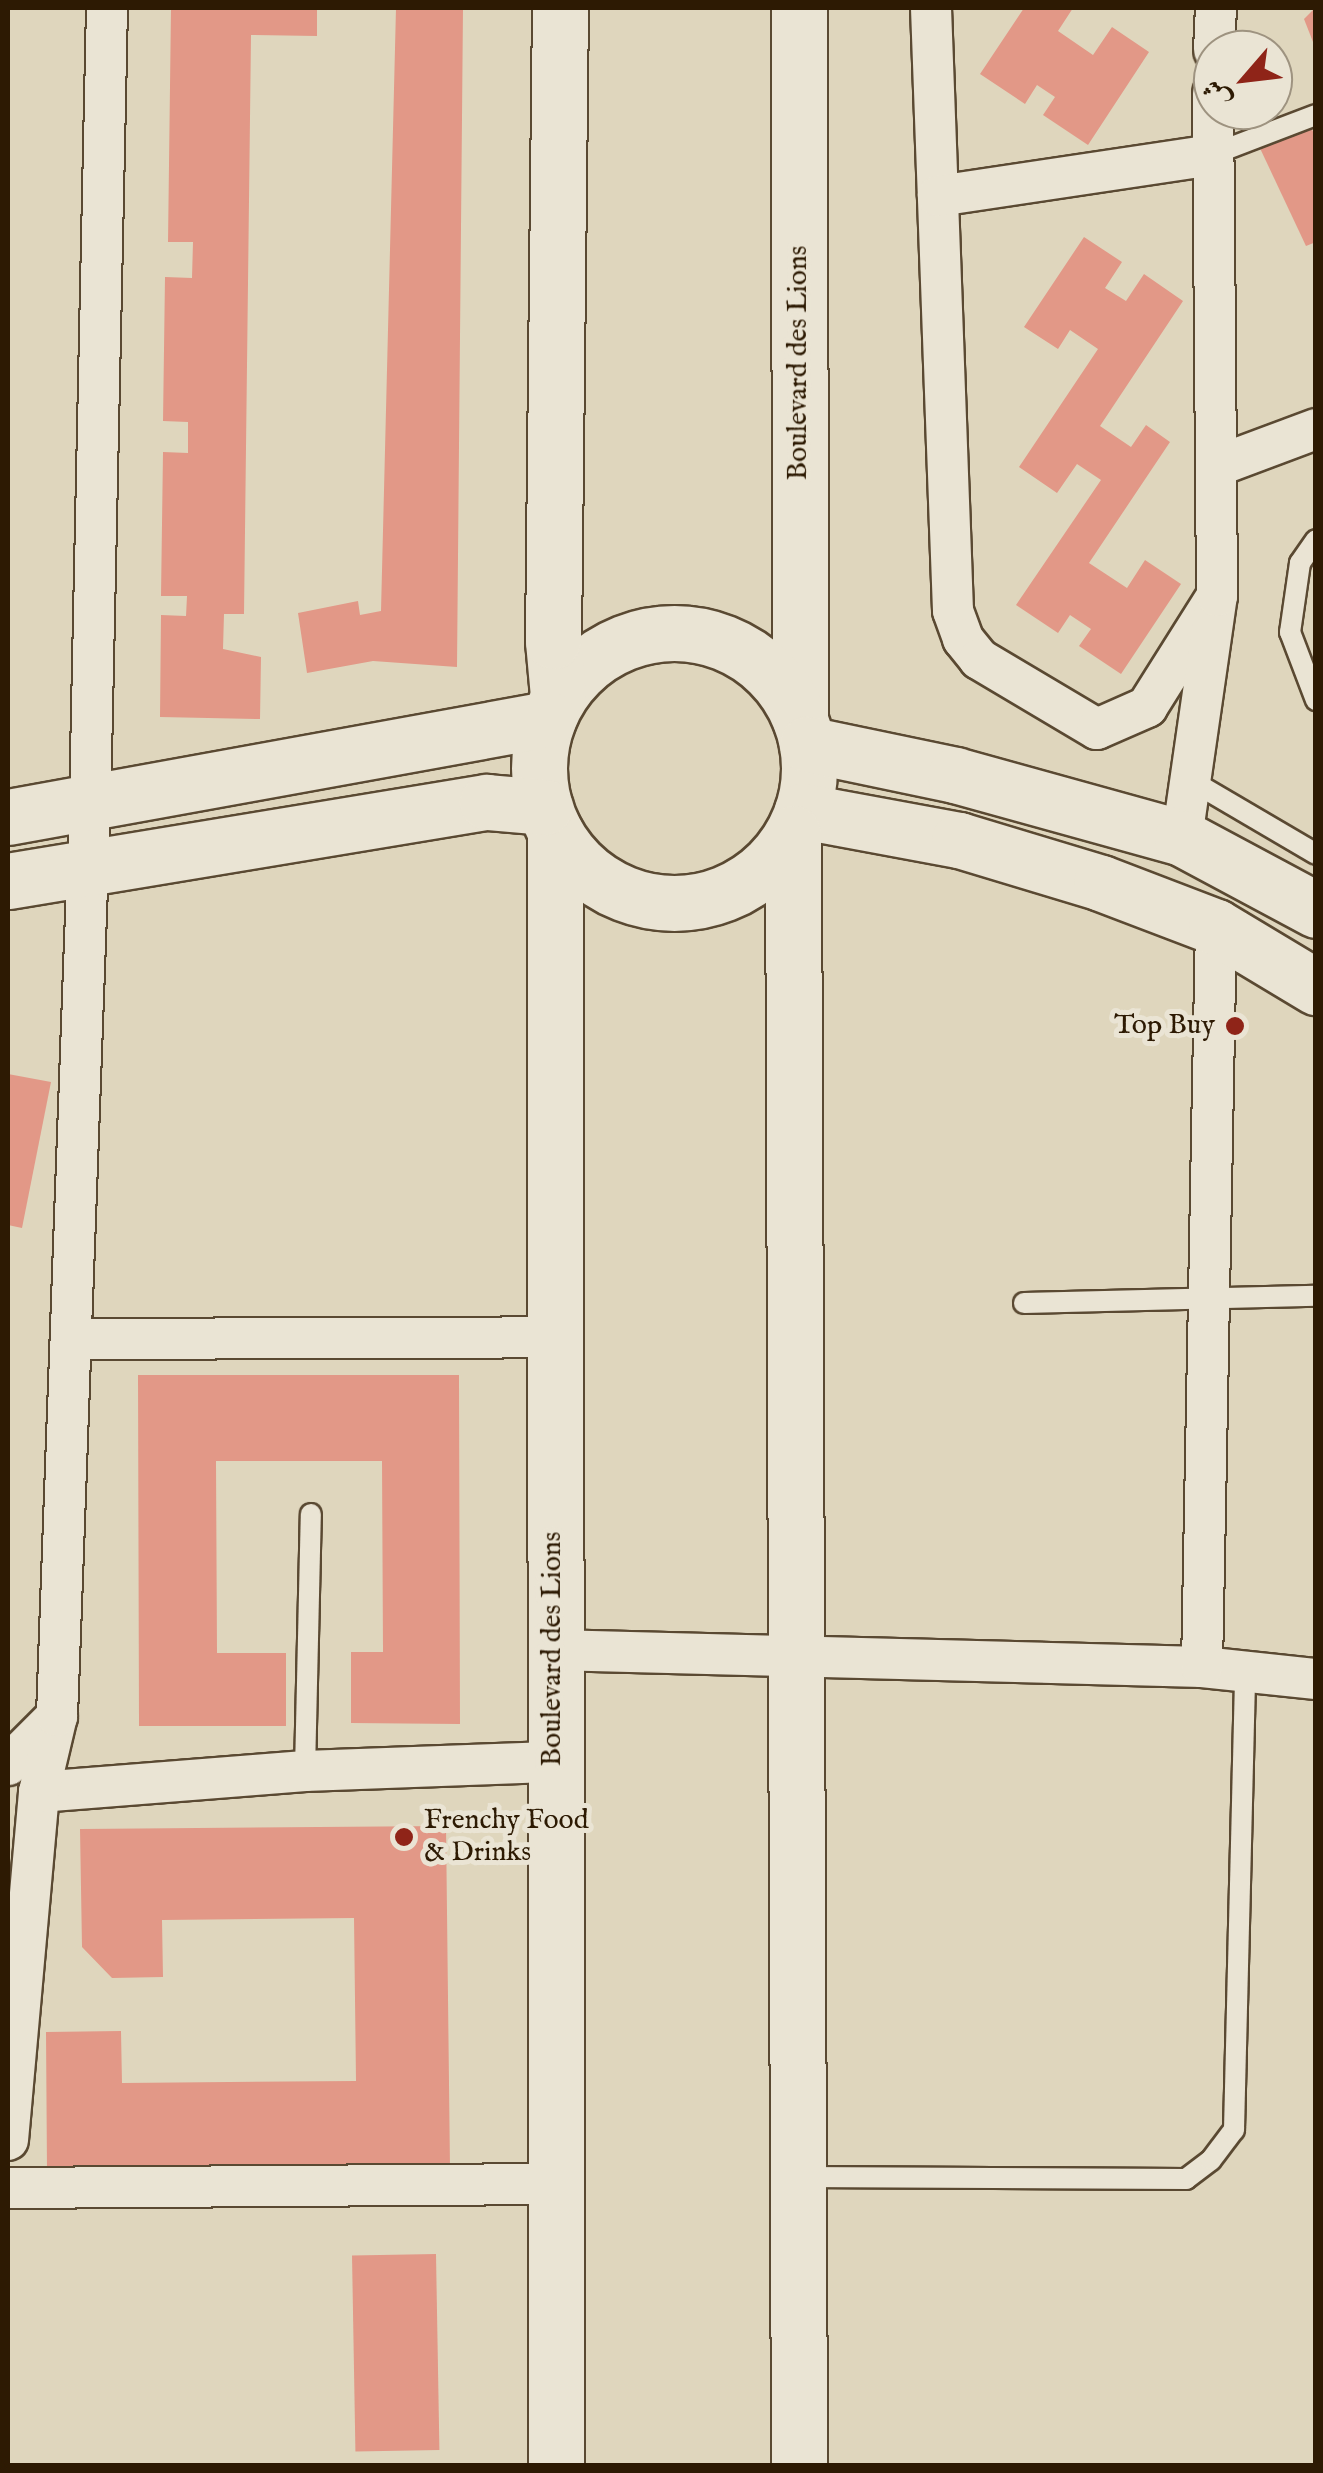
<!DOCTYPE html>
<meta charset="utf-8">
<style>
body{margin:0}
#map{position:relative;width:1323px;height:2473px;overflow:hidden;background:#dfd6bd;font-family:"IM FELL English",Amiri,serif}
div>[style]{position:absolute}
.building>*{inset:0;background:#e29887;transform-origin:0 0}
.roads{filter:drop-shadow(2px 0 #5a4932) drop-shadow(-2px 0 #5a4932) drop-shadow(0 2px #5a4932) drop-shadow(0 -2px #5a4932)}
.service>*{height:20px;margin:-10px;padding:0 10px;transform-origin:10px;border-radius:10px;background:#eae4d4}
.minor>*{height:40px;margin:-20px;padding:0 20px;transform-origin:20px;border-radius:20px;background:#eae4d4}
.secondary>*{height:55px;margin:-27.5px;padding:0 27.5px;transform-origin:27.5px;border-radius:27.5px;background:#eae4d4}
.secondary>.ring{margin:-27.5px;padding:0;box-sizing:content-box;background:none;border:55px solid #eae4d4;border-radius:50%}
.dots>*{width:28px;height:28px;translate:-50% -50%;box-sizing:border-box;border:5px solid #eae4d4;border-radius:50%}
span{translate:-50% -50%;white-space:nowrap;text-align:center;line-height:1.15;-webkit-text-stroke:10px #eae4d4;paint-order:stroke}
.street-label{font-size:28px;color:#2d1a03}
.poi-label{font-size:28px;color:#2d1a03}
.right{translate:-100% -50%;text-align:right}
.left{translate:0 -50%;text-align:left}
.frame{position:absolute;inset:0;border:10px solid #2d1a03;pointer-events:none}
.north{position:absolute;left:1193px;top:30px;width:100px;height:100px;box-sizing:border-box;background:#eae4d4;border:2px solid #9e9380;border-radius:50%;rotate:242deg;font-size:28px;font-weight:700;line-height:40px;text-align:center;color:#2d1a03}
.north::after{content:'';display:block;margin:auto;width:35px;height:45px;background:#8f2418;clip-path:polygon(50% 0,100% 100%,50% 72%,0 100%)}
</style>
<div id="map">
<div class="building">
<div style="clip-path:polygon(171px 8px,317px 8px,317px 36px,251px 35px,244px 614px,224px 614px,223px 649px,261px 657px,260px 719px,160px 717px,161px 615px,186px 616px,187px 596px,161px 596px,163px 452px,188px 453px,188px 422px,163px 421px,165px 277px,192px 278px,193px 242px,168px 242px)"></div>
<div style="clip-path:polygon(396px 8px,463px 8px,457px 667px,373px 661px,307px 673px,298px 613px,358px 601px,360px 615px,381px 611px)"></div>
<div style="clip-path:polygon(1024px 8px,1073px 8px,1058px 31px,1093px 55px,1112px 27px,1149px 52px,1088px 145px,1043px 115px,1055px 97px,1037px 85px,1025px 104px,980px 74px)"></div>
<div style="clip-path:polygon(1315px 8px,1315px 47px,1304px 19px)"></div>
<div style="clip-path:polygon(1308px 121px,1316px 138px,1316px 242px,1306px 246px,1258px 144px)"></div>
<div style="clip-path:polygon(1084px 237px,1122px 262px,1105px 288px,1126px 301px,1144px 274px,1183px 301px,1100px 426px,1131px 447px,1146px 425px,1170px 442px,1089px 563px,1127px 588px,1145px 560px,1181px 584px,1121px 674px,1079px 646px,1091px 629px,1070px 615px,1058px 633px,1016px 605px,1101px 480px,1077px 464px,1057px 493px,1019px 467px,1098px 349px,1070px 330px,1058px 349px,1024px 327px)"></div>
<div style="clip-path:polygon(8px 1074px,51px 1082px,22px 1228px,8px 1225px)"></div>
<div style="clip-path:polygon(138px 1375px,459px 1375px,460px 1724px,351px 1723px,351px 1652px,383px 1652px,382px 1461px,216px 1461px,217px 1653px,286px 1653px,286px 1726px,139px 1726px)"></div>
<div style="clip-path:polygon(446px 1826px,450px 2168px,47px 2171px,46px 2032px,121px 2031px,122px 2083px,356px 2081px,354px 1918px,162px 1920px,163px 1977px,112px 1978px,82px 1947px,80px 1829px)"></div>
<div style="left:436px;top:2254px;width:196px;height:84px;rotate:89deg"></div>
</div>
<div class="roads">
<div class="service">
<div style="left:1211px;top:155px;width:112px;rotate:-20.9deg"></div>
<div style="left:1316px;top:540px;width:28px;rotate:125deg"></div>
<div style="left:1300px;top:563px;width:70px;rotate:98.2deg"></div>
<div style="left:1290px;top:632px;width:73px;rotate:69.1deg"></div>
<div style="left:1190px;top:780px;width:146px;rotate:30.4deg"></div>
<div style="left:1024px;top:1303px;width:292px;rotate:-1.4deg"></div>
<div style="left:305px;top:1771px;width:257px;rotate:-88.7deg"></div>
<div style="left:800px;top:2177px;width:386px;rotate:0.3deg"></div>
<div style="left:1186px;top:2179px;width:31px;rotate:-37deg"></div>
<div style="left:1211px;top:2160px;width:38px;rotate:-53deg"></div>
<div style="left:1234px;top:2130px;width:458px;rotate:-88.6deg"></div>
</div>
<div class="minor">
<div style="left:931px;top:8px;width:603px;rotate:87.91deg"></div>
<div style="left:953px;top:611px;width:30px;rotate:70deg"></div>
<div style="left:963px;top:639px;width:26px;rotate:51deg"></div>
<div style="left:979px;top:659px;width:137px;rotate:30.7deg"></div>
<div style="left:1097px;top:729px;width:55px;rotate:-23.7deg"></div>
<div style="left:1147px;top:707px;width:131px;rotate:-57.8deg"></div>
<div style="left:1214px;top:50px;width:42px;rotate:-87.3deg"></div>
<div style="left:938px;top:196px;width:276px;rotate:-8.5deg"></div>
<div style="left:1217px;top:466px;width:106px;rotate:-20.5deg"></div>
<div style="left:1182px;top:838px;width:245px;rotate:-81.8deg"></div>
<div style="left:1217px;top:596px;width:503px;rotate:-90.46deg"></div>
<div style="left:74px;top:1339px;width:480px;rotate:-0.2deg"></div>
<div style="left:553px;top:1650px;width:649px;rotate:1.5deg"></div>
<div style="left:1202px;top:1667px;width:115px;rotate:6deg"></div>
<div style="left:1202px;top:1667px;width:740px;rotate:-88.92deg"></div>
<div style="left:8px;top:1765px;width:69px;rotate:-45deg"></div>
<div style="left:39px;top:1792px;width:267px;rotate:-4.5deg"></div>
<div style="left:305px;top:1771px;width:247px;rotate:-2.1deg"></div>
<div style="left:8px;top:2140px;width:349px;rotate:-84.9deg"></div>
<div style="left:39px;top:1792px;width:78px;rotate:-76.7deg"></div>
<div style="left:57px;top:1716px;width:913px;rotate:-87.93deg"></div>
<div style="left:90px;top:804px;width:796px;rotate:-88.78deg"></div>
<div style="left:8px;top:2188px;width:550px;rotate:-0.42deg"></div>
</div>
<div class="secondary">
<div style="left:799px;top:8px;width:711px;rotate:89.92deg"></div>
<div class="ring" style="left:539px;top:633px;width:215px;height:215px"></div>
<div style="left:558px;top:696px;width:55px;rotate:-95.2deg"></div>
<div style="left:553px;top:641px;width:633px;rotate:-89.37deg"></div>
<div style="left:807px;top:744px;width:151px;rotate:11.8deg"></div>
<div style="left:955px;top:775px;width:236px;rotate:15.5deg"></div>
<div style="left:1182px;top:838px;width:152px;rotate:28.2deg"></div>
<div style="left:802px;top:811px;width:160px;rotate:10.5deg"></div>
<div style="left:959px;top:840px;width:148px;rotate:16.8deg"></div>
<div style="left:1101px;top:883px;width:123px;rotate:20.9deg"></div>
<div style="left:1216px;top:927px;width:117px;rotate:31deg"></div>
<div style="left:8px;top:817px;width:549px;rotate:-10.29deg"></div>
<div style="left:555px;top:832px;width:1634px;rotate:89.96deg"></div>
<div style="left:793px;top:833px;width:1633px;rotate:89.79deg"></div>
<div style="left:8px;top:881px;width:485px;rotate:-9.4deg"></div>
<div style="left:487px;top:802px;width:58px;rotate:4.9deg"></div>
</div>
</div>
<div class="dots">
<div style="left:1235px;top:1026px;background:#8f2418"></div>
<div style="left:404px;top:1837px;background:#8f2418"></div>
</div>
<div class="street-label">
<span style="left:799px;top:363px;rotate:-90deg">Boulevard des Lions</span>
<span style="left:553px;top:1649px;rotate:-90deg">Boulevard des Lions</span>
</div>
<div class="poi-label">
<span class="right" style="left:1215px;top:1026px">Top Buy</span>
<span class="left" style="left:424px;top:1837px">Frenchy Food<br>&amp; Drinks</span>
</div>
<div class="frame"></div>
<div class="north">ش</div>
</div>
